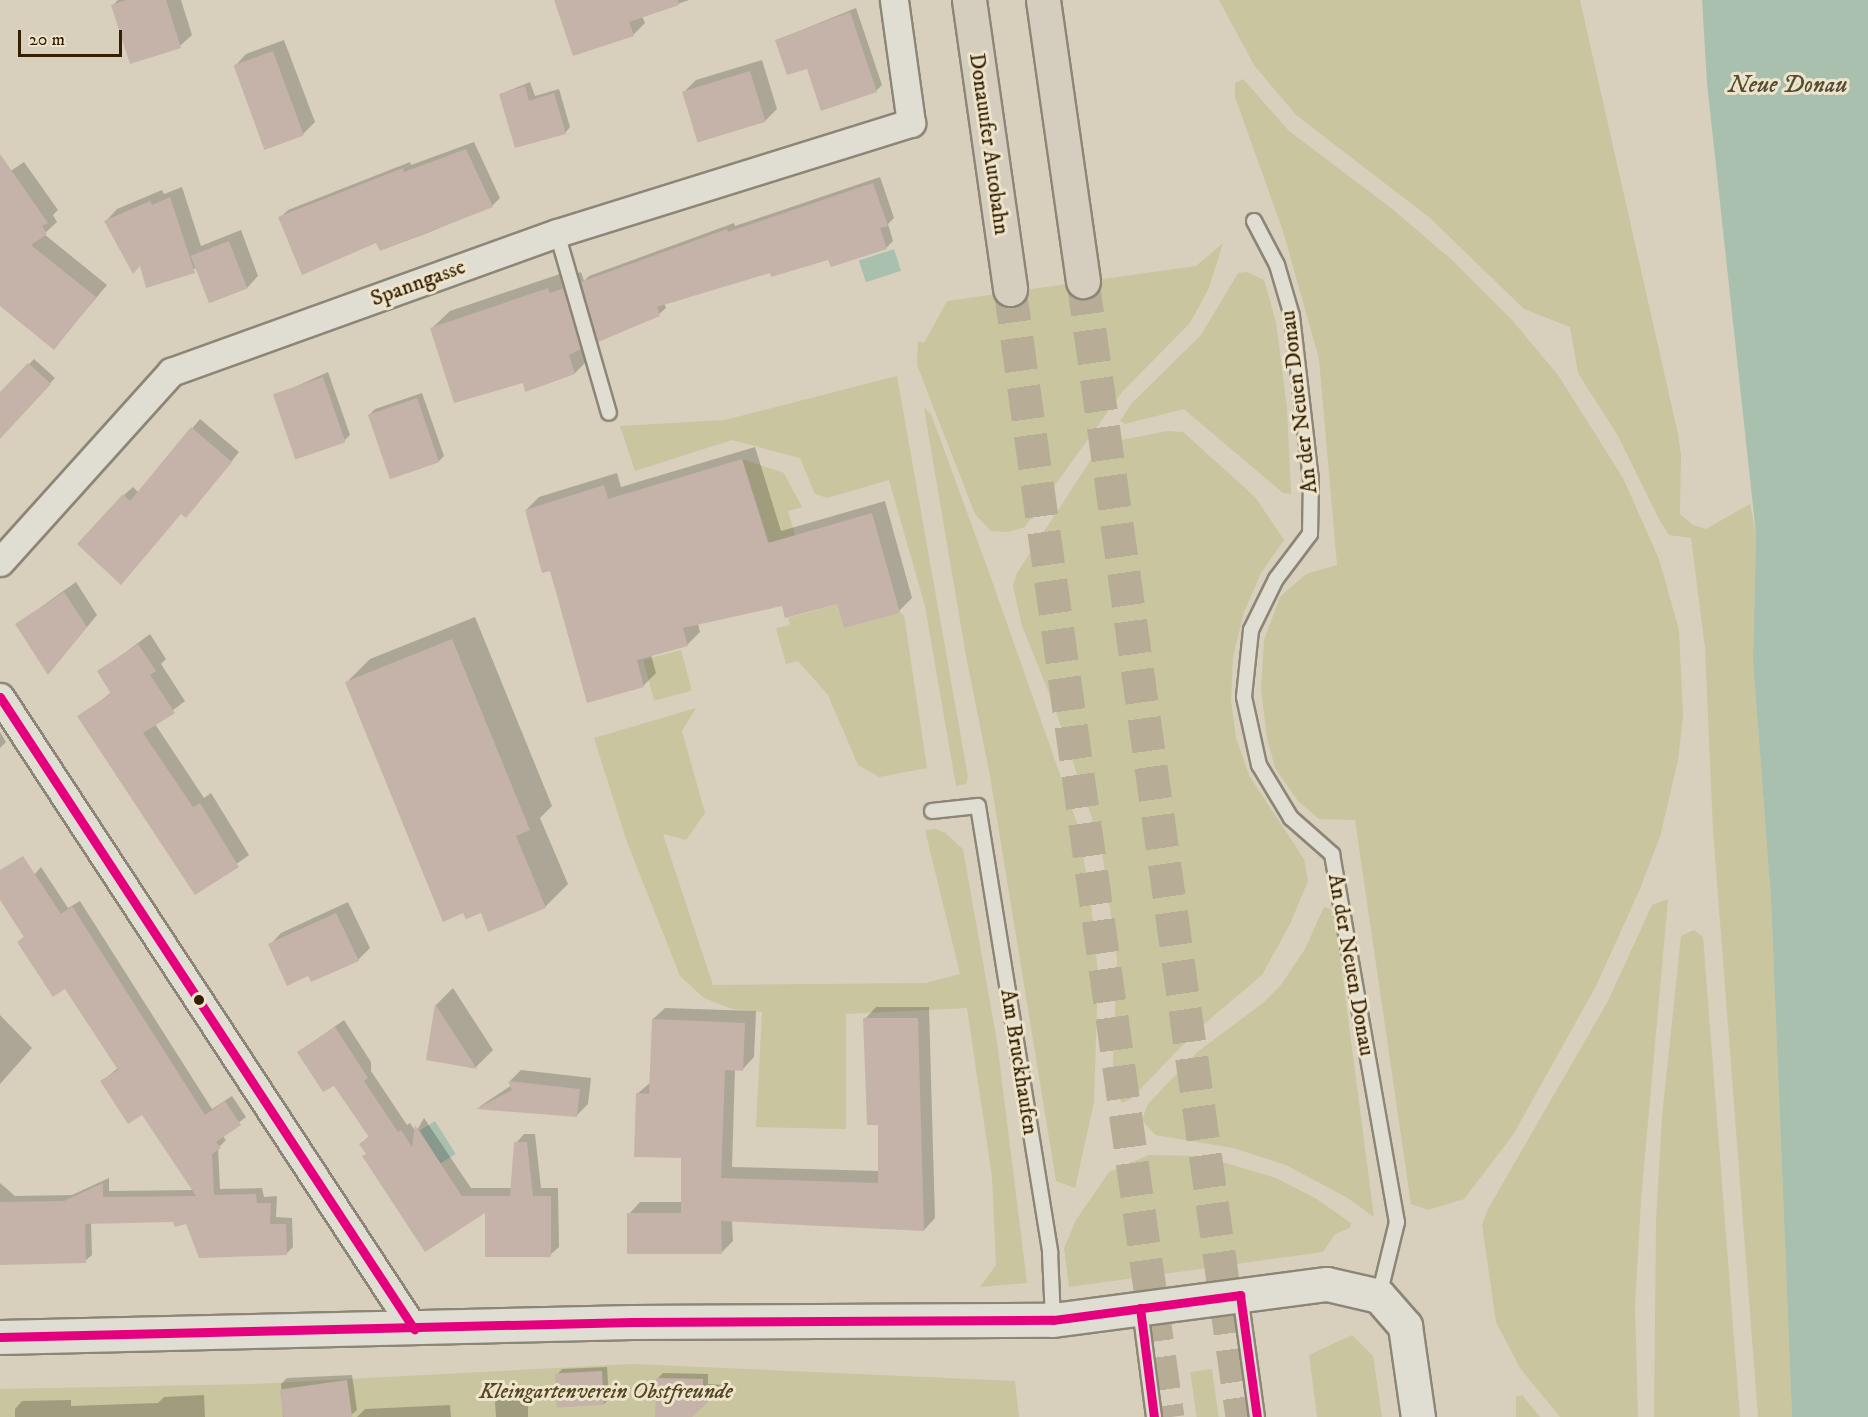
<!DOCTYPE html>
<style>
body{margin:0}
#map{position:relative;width:1868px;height:1417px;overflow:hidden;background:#d8d0bc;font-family:"IM FELL DW Pica",serif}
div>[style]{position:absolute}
.green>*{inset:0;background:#c8c59f;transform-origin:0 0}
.water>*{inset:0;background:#a9c0af;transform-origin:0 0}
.shadow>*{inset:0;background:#0003}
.building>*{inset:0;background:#c5b3a9;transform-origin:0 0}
.motorway-tunnel>*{height:33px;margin-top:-16.5px;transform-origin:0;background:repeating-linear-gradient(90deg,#b7ad97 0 33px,transparent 0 49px)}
.roads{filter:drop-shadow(2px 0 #8d8677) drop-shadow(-2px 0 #8d8677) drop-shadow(0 2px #8d8677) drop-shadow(0 -2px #8d8677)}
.service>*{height:14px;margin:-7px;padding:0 7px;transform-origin:7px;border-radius:7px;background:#e0ddd3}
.minor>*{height:27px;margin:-13.5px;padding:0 13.5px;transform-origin:13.5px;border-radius:13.5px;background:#e0ddd3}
.tertiary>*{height:33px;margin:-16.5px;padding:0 16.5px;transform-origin:16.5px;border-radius:16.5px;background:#e0ddd3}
.motorway>*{height:33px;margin:-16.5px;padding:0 16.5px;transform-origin:16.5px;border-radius:16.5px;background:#d5cdbe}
.bus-1>*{height:9px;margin:-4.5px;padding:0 4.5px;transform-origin:4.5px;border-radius:4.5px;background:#e5007d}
.dots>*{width:16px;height:16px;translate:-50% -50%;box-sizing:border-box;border:3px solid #ede4cc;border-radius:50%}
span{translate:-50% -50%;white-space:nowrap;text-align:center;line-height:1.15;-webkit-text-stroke:6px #ede4cc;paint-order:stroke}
.street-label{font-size:22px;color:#351f01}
.park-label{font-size:22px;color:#564622;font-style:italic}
.water-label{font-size:24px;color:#524d33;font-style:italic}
.scale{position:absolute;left:18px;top:30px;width:104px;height:27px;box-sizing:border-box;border:3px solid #351f01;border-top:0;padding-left:8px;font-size:18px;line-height:21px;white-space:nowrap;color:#351f01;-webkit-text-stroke:4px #ede4cc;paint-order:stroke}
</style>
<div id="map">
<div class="green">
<div style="clip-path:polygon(1219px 0,1580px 0,1678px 434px,1681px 456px,1680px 514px,1693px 525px,1706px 529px,1750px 504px,1756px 534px,1753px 661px,1771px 900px,1792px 1417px,1758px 1417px,1713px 830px,1705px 648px,1691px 538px,1669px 535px,1660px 521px,1618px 436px,1578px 373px,1570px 327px,1524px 309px,1430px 218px,1296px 115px,1254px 65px)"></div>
<div style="clip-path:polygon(1243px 79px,1289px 131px,1391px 208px,1452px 260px,1511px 319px,1558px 375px,1623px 478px,1659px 559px,1679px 630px,1683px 716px,1678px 760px,1660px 837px,1639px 891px,1596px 986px,1513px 1135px,1464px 1199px,1428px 1210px,1411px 1204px,1355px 820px,1319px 819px,1298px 801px,1275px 768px,1267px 738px,1261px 690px,1264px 640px,1280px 597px,1306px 574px,1337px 565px,1319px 359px,1283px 231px,1235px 97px,1235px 83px)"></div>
<div style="clip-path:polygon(1223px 243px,1209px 288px,1190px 323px,1122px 392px,1025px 527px,1008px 532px,991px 531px,975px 514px,917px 365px,918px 341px,924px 343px,947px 301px,1196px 266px)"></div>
<div style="clip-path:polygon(1247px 272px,1264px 280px,1276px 322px,1287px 408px,1291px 494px,1283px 493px,1184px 409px,1125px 424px,1120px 421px,1132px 403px,1201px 335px,1238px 273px)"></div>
<div style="clip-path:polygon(897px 376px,968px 777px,966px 784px,956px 786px,925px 606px,889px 480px,827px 498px,815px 494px,800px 458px,732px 440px,635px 471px,620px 426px,725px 420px)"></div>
<div style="clip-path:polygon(924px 408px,931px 414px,990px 575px,1077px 823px,1090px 893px,1098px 974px,1094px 1102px,1075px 1188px,1056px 1181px,990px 776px,966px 656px)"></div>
<div style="clip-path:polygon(1168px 431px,1183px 432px,1255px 497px,1284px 540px,1261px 573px,1244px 612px,1233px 657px,1231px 700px,1236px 738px,1250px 777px,1304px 859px,1308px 881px,1290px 924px,1262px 975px,1198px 1029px,1131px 1099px,1122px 1103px,1112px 1088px,1117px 960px,1101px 845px,1053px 703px,1022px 626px,1013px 586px,1017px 573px,1094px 455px,1111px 442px)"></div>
<div style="clip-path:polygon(742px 459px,784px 473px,802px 507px,788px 511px,801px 555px,771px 548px)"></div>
<div style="clip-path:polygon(837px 604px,844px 628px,900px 613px,904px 615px,927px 768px,879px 777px,858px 765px,828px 695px,798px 661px,786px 664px,776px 628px,790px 625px,788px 618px)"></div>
<div style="left:681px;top:650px;width:42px;height:39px;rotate:75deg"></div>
<div style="clip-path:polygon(696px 708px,682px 731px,705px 813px,686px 840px,663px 834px,713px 985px,926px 983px,960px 974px,925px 830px,936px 829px,945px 833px,963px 849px,997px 1042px,1027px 1283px,980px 1287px,996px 1265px,992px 1177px,967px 1008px,846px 1014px,846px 1129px,756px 1127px,762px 1012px,732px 1009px,704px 998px,680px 976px,627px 842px,594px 738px)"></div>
<div style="clip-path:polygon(1668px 899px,1641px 1200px,1635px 1306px,1638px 1417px,1560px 1417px,1520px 1368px,1496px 1322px,1482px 1225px,1488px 1209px,1608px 1001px,1652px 905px)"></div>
<div style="clip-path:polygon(1324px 907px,1334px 910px,1374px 1217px,1346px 1197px,1286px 1165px,1233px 1148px,1155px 1135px,1142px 1120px,1148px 1104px,1196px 1053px,1263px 1003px,1281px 985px,1305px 949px)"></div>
<div style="clip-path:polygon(1694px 930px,1703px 937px,1740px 1417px,1654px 1417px,1656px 1220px,1662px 1117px,1681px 936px)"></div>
<div style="clip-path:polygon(1149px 1155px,1202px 1156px,1276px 1178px,1315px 1198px,1351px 1223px,1350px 1228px,1335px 1234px,1323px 1252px,1069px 1287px,1064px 1248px,1076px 1220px,1109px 1172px)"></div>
<div style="clip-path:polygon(1352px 1335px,1373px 1356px,1382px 1417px,1317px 1417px,1309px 1355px)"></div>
<div style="clip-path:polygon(633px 1364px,1015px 1381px,1019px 1417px,0 1417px,0 1389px,254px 1384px)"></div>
<div style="left:1212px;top:1369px;width:49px;height:22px;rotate:82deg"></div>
<div style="clip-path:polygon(1523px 1395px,1523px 1396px,1540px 1417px,1516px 1417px,1516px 1397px)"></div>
</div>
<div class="water">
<div style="clip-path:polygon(1702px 0,1868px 0,1868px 1417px,1792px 1417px,1771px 900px,1753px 661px,1756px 534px,1707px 83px)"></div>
<div style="left:894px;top:249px;width:23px;height:37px;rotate:72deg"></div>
<div style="left:435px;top:1121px;width:39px;height:18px;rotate:58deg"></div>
</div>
<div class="shadow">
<div style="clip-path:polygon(118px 0,181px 0,192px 35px,180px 46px,113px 5px)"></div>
<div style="clip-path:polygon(555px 0,689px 0,642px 16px,645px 23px,634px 34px,574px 54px)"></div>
<div style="clip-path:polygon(856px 8px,882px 85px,876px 91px,808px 67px,777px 40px)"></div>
<div style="clip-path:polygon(284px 40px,315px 122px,303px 134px,235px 66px,246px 54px)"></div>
<div style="clip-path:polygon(762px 60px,777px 109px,765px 121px,684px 92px,696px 80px)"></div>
<div style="clip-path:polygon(530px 82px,535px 96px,559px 89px,570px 127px,565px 133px,501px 94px)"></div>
<div style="clip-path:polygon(474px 142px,500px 198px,492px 206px,425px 234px,381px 250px,377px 241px,280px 218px,288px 210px,410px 162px,411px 165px)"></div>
<div style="clip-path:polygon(24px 162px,58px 210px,53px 215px,57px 222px,44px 234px,107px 285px,54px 348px,0 304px,0 178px)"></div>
<div style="clip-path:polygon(880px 177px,894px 218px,888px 224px,893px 241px,886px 248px,771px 271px,664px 303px,666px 308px,659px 314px,597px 332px,588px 341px,592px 356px,575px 373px,524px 381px,432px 328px,450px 311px,566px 272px,567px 277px,581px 272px,584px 281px,589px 276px,734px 223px,735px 226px)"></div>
<div style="clip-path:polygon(182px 187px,201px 246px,241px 230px,258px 276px,247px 288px,209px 301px,197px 269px,141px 264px,106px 221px,117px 209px,162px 190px,164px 194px)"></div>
<div style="clip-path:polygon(34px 359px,55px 378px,3px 433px,0 395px)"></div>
<div style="clip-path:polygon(328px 372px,350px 435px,345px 440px,275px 396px)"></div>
<div style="clip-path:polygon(422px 393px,444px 456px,439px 461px,369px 415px,375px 409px)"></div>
<div style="clip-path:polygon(200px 419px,239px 452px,194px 508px,186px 516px,181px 512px,121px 583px,124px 495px,133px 487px,139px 493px)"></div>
<div style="clip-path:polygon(755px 447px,781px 531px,885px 501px,912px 598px,899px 611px,838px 602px,783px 604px,698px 624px,700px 632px,687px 645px,651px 655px,656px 673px,643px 686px,551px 569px,526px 510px,539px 497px,617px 473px,621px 487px)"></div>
<div style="clip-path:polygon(76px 582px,97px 615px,59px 661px,17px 624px)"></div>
<div style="clip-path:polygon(475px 617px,552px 806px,540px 818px,568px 884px,545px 907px,482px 911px,347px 682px,370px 659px)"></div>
<div style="clip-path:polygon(150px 634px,166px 659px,161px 664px,185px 701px,155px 724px,204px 798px,211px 793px,249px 855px,196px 893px,79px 717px,112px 692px,103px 669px)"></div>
<div style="clip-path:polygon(0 732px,6px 742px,0 748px)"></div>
<div style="clip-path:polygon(41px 867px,68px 908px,80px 901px,212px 1109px,232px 1096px,246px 1117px,222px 1135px,226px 1140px,218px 1148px,220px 1189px,262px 1188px,264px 1197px,277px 1196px,276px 1217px,292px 1218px,293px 1247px,286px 1254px,186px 1222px,91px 1222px,92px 1255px,85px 1261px,0 1260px,0 1183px,15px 1196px,72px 1195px,109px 1178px,109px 1191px,194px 1190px,143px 1113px,102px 1081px,118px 1068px,66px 987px,18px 942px,25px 936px,6px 907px)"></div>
<div style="clip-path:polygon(348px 902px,370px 948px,358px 960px,309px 974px,270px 945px,281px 933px)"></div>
<div style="clip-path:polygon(453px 988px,493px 1050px,476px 1067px,428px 1059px,436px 1005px)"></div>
<div style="clip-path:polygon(876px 1007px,929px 1007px,935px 1218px,924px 1230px,732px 1220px,733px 1241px,721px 1253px,629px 1214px,640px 1202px,683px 1202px,683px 1157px,637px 1094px,651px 1082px,653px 1019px,665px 1008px,756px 1011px,754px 1057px,743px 1069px,735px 1069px,732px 1167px,879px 1171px,879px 1123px,865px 1019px)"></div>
<div style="clip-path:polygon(0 1015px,32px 1048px,0 1084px)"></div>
<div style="clip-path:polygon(344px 1020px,371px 1062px,371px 1071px,407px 1125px,410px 1123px,416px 1132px,424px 1118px,471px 1188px,512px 1188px,516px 1143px,524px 1134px,535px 1134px,541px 1188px,558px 1188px,559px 1247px,550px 1255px,486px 1210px,367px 1154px,361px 1144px,370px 1135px,334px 1084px,299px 1052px)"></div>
<div style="clip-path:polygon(521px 1070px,591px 1078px,588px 1104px,576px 1116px,479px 1107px,512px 1085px,510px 1081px)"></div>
<div style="clip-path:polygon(607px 1367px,609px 1399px,604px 1404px,557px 1375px,562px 1369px)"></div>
<div style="clip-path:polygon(663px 1373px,708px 1374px,708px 1384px,724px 1385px,690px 1417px,657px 1417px,658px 1378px)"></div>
<div style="clip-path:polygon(352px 1375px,357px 1410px,351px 1415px,283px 1417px,281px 1384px,287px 1378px)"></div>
<div style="clip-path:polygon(204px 1395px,205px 1417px,15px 1417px,15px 1409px,22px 1401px,71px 1400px,71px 1406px,158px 1403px,164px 1397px)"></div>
<div style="clip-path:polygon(501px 1396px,528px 1396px,528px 1417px,496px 1417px,495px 1402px)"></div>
<div style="clip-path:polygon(450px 1405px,451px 1417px,357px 1417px,365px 1409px)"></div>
</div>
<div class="building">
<div style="clip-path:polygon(126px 0,166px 0,181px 48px,130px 64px,111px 5px)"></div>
<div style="clip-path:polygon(554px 0,678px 0,679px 5px,629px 22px,634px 36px,573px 56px)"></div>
<div style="clip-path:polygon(850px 12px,877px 92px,821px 111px,807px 69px,787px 75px,775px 40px)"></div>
<div style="left:273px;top:51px;width:90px;height:42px;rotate:70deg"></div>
<div style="left:750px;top:71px;width:53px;height:71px;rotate:73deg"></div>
<div style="clip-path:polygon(525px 86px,529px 101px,554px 93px,566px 134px,515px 148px,499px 94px)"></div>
<div style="clip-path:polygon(466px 149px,493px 207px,380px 251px,376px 243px,302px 275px,278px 217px,403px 168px,404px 172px)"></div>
<div style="clip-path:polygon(0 154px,48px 223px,42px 226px,47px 234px,31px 245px,96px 297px,54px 350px,0 306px)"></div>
<div style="clip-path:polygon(873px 183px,888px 226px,880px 228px,887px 249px,831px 267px,828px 260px,771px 277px,770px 273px,657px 307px,660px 316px,598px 342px,581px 282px,727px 229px,728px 232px)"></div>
<div style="clip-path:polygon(170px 197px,195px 273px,146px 288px,140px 266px,133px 274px,104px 221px,150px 201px,152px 205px)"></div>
<div style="left:229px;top:241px;width:51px;height:41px;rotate:69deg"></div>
<div style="clip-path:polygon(548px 288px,550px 293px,564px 288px,581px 349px,569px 355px,575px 374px,525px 392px,523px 383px,454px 403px,430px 328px)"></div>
<div style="clip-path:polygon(28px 363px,51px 384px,0 439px,0 392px)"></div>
<div style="left:323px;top:377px;width:69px;height:53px;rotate:71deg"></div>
<div style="left:417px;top:398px;width:68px;height:52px;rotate:71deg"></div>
<div style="clip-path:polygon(191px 427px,232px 462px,186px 518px,181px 514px,121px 585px,77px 544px,123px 494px,130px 501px)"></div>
<div style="clip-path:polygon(742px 459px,768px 543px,872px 513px,900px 613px,844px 628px,837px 604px,785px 618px,782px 606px,683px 628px,688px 646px,637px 660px,644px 687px,587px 703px,550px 571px,542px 573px,525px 510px,604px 485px,608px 499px)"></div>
<div style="clip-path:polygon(64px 592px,87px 627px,48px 675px,15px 624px)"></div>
<div style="clip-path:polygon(452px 639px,530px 830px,516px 836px,546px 908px,488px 932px,481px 913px,466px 919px,463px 913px,443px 922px,345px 682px)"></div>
<div style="clip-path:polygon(138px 644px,156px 671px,150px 675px,175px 713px,143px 733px,193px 807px,200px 803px,239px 867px,195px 895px,77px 716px,111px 694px,97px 671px)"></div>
<div style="clip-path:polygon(23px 856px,61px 914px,72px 906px,205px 1115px,225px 1101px,241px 1125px,216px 1142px,221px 1148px,212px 1154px,214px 1195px,256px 1194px,257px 1203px,271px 1203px,270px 1224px,286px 1224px,287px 1255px,199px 1258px,186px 1224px,175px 1227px,173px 1222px,85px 1224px,86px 1263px,0 1265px,0 1202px,64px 1201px,103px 1183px,103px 1197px,196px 1196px,142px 1115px,128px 1124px,100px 1081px,118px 1070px,65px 989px,53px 997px,17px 942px,24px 937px,0 900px,0 870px)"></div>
<div style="clip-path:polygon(336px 913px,359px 961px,311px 982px,308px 976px,287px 986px,268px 944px)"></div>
<div style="clip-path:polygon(435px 1004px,477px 1069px,426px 1060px)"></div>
<div style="clip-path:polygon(863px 1018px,918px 1018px,924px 1231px,721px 1221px,722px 1254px,627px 1254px,627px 1213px,681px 1213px,681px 1158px,634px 1157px,636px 1093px,649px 1094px,652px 1019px,745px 1023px,743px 1071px,725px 1070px,721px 1178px,878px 1183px,878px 1125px,867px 1125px)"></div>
<div style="clip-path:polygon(335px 1027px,368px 1078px,364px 1081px,398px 1132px,401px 1130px,412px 1147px,415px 1125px,462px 1196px,510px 1196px,514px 1142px,527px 1142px,533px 1196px,551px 1196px,551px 1257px,485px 1257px,485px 1213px,425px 1252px,362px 1156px,366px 1154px,359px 1144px,369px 1137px,334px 1086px,323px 1092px,297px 1052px)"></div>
<div style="clip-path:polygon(508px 1081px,580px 1089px,577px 1117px,476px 1109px,512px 1090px)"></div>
<div style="left:602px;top:1371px;width:34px;height:47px;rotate:87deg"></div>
<div style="clip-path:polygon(656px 1378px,703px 1379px,703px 1389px,721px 1390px,692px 1417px,655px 1417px)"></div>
<div style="left:347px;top:1380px;width:37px;height:68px;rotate:82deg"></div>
</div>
<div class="motorway-tunnel">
<div style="left:1083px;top:281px;width:1147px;rotate:82.03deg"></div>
<div style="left:1010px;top:289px;width:1139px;rotate:82.03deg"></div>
</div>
<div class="roads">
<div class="service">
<div style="left:1254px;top:221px;width:50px;rotate:62.4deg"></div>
<div style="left:1277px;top:265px;width:53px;rotate:73.6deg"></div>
<div style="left:1292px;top:316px;width:164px;rotate:83.4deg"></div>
<div style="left:1311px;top:479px;width:55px;rotate:91deg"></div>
<div style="left:1310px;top:534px;width:56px;rotate:127.1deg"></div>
<div style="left:1276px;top:579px;width:57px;rotate:116.1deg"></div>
<div style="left:1251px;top:630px;width:67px;rotate:96deg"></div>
<div style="left:1244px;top:697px;width:70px;rotate:77.6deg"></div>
<div style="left:1259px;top:765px;width:62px;rotate:58.9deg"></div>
<div style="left:1291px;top:818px;width:55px;rotate:41.3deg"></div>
<div style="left:1332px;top:854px;width:374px;rotate:80deg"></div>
<div style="left:1397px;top:1222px;width:76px;rotate:103.7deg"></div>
<div style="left:557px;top:233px;width:187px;rotate:73.9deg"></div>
<div style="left:932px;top:811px;width:46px;rotate:-6.2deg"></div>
<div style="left:978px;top:806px;width:453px;rotate:80.8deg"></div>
<div style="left:1050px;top:1253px;width:67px;rotate:87.4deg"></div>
<div style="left:1240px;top:1295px;width:123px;rotate:82.1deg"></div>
<div style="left:1140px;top:1309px;width:109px;rotate:82.6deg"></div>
</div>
<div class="minor">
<div style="left:0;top:562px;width:256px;rotate:-48deg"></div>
<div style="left:171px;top:372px;width:410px;rotate:-19.8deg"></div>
<div style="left:557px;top:233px;width:371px;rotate:-17.3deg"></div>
<div style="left:911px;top:123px;width:124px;rotate:-97.9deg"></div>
<div style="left:0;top:697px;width:756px;rotate:56.77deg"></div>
</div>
<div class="tertiary">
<div style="left:0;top:1337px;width:632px;rotate:-1.36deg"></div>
<div style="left:632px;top:1322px;width:421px;rotate:-0.3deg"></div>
<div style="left:1053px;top:1320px;width:276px;rotate:-7.5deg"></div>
<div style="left:1327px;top:1284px;width:53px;rotate:13deg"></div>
<div style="left:1379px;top:1296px;width:40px;rotate:49deg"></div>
<div style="left:1405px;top:1326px;width:92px;rotate:81.9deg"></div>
</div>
<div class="motorway">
<div style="left:969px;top:0;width:292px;rotate:81.9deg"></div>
<div style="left:1043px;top:0;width:284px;rotate:81.9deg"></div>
</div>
</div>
<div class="bus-1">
<div style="left:0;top:697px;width:756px;rotate:56.77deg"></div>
<div style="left:1240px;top:1295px;width:123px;rotate:82.1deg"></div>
<div style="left:1140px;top:1308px;width:110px;rotate:82.7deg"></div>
<div style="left:0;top:1337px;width:632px;rotate:-1.36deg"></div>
<div style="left:632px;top:1322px;width:421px;rotate:-0.3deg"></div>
<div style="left:1053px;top:1320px;width:189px;rotate:-7.6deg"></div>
</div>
<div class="dots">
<div style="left:199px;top:1000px;background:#351f01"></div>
</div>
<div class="street-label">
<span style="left:989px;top:144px;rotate:82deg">Donauufer Autobahn</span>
<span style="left:418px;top:283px;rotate:-20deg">Spanngasse</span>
<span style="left:1299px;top:402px;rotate:-97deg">An der Neuen Donau</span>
<span style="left:1351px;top:965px;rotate:80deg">An der Neuen Donau</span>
<span style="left:1019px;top:1062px;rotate:81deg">Am Bruckhaufen</span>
</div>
<div class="park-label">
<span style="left:606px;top:1392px">Kleingartenverein Obstfreunde</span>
</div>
<div class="water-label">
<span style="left:1788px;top:86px">Neue Donau</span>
</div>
<div class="scale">20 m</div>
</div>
